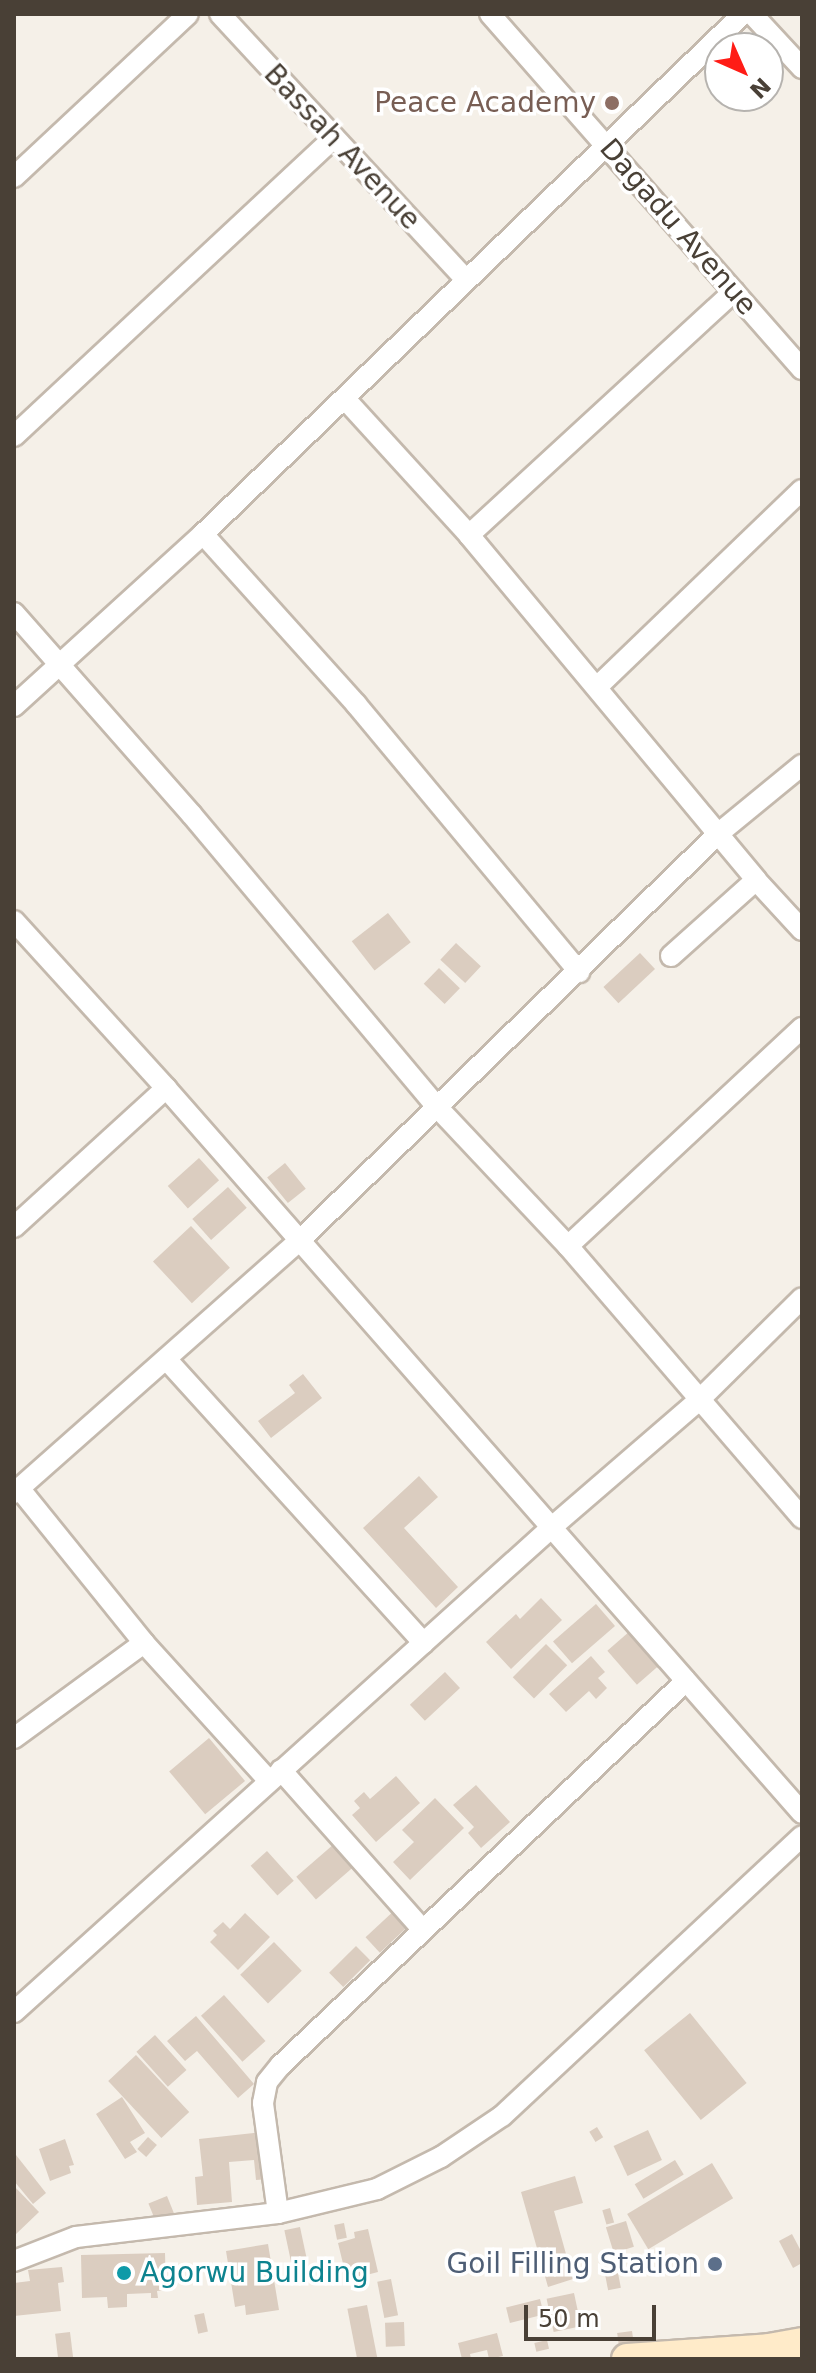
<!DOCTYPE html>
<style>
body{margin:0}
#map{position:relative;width:816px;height:2373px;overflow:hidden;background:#f5f0e8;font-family:"DejaVu Sans",sans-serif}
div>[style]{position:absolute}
.building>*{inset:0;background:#dbcdc0;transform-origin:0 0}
.roads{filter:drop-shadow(2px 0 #c4b9ad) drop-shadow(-2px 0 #c4b9ad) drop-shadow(0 2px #c4b9ad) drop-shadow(0 -2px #c4b9ad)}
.street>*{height:20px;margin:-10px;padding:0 10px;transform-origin:10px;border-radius:10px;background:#fff}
.secondary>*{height:30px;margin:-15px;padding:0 15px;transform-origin:15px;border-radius:15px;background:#ffebc9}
.dots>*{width:22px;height:22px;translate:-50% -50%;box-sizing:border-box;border:4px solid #fff;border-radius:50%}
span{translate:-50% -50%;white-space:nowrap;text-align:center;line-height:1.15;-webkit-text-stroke:7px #fff;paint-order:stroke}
.education-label{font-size:28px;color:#785e54}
.right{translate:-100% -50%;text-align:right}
.street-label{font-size:28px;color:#494036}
.service-label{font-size:28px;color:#4e5e75}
.culture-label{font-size:28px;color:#0d838f}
.left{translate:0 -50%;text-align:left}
.frame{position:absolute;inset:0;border:16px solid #494036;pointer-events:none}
.north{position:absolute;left:704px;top:32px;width:80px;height:80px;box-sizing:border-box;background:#fff;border:2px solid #b6b3af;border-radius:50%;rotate:135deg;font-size:22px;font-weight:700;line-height:32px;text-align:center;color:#494036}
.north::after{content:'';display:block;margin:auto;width:28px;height:36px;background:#ff1c16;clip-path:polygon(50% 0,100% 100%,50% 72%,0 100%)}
.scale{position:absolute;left:524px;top:2305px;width:132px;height:36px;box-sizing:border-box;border:4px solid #494036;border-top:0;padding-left:10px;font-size:24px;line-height:28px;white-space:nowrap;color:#494036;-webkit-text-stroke:6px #fff;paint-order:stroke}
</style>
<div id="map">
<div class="building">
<div style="left:388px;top:913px;width:37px;height:46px;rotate:52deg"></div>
<div style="left:456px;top:943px;width:34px;height:23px;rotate:43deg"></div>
<div style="left:640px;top:953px;width:22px;height:50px;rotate:47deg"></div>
<div style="left:439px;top:968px;width:29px;height:22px;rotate:44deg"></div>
<div style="left:199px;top:1158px;width:30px;height:42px;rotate:48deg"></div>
<div style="left:285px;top:1163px;width:33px;height:23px;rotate:51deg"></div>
<div style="left:228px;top:1187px;width:28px;height:48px;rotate:48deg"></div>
<div style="left:191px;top:1226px;width:57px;height:52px;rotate:47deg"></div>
<div style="clip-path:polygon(303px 1374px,322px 1398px,271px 1438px,258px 1421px,295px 1393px,289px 1385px)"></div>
<div style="clip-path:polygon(419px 1476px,438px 1497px,404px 1528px,458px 1587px,436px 1608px,363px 1528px)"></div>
<div style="clip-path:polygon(541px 1598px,562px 1620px,511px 1669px,486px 1642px,516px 1614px,520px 1619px)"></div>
<div style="left:596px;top:1604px;width:29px;height:57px;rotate:49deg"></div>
<div style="left:630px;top:1631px;width:45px;height:30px;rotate:49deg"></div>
<div style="left:546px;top:1644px;width:30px;height:47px;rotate:45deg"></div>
<div style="clip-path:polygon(591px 1656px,605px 1672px,598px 1678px,607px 1688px,596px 1699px,589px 1691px,566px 1712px,549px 1694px)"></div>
<div style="left:445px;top:1672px;width:22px;height:48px;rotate:47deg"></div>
<div style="left:209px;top:1738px;width:56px;height:52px;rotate:50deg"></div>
<div style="clip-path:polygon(396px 1776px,420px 1803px,376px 1842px,352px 1815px,360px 1808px,354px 1801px,364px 1792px,370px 1799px)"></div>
<div style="clip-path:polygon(476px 1785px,510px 1822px,481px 1848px,468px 1833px,474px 1827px,453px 1805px)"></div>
<div style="clip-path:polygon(435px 1798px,464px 1828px,410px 1880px,393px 1862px,414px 1842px,402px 1830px)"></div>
<div style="left:334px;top:1844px;width:30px;height:50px;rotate:49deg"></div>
<div style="left:267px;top:1851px;width:40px;height:22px;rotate:48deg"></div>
<div style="left:397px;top:1908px;width:21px;height:43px;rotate:47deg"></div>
<div style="clip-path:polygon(245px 1913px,270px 1937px,238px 1970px,210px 1942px,217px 1935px,213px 1931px,223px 1922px,230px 1929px)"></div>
<div style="left:274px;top:1942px;width:40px;height:47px;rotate:46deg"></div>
<div style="left:356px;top:1946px;width:20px;height:38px;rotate:45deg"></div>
<div style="left:224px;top:1995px;width:62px;height:31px;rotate:48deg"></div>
<div style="left:690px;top:2013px;width:90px;height:59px;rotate:51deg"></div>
<div style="clip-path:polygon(196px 2016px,254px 2084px,238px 2098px,197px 2051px,185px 2061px,167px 2041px)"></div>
<div style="left:155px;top:2035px;width:47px;height:25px;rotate:48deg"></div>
<div style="left:136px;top:2055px;width:78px;height:38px;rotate:47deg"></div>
<div style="clip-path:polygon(122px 2097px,145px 2133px,130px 2142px,137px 2152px,125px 2159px,96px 2114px)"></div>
<div style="left:597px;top:2127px;width:12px;height:9px;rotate:59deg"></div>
<div style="left:648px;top:2130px;width:33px;height:38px;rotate:65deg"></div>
<div style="clip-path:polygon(264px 2132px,269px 2179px,256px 2180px,254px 2160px,229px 2162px,232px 2202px,197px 2205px,195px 2177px,203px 2176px,199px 2139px)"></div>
<div style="left:148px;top:2137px;width:12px;height:16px;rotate:42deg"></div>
<div style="clip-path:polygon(65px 2139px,74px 2165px,69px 2166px,71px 2173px,50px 2181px,39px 2149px)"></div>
<div style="clip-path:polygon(16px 2155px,46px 2193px,33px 2204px,14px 2181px)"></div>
<div style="left:675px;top:2160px;width:17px;height:47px;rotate:59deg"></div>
<div style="left:712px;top:2163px;width:41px;height:99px;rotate:59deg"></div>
<div style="clip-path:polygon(575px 2176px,583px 2203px,554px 2211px,573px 2279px,548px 2287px,521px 2192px)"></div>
<div style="clip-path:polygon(14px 2186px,39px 2212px,14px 2236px)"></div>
<div style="left:167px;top:2196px;width:24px;height:20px;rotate:68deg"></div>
<div style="left:610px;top:2208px;width:15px;height:8px;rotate:74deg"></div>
<div style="left:626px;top:2221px;width:27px;height:21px;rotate:73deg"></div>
<div style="left:344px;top:2223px;width:15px;height:10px;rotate:79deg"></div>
<div style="left:300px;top:2227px;width:44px;height:16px;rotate:78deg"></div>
<div style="clip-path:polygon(368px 2229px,378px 2272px,347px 2280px,338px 2243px,355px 2238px,354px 2232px)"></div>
<div style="clip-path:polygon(792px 2234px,802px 2253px,802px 2263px,793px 2268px,779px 2241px)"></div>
<div style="clip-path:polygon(268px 2244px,279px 2310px,246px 2315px,245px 2305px,235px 2307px,226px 2251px)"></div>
<div style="clip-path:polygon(165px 2253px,166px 2290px,157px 2291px,158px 2298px,151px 2298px,151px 2293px,127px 2294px,127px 2307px,108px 2308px,107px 2297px,82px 2298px,81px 2255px)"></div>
<div style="clip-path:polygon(62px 2267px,64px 2282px,58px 2283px,61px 2311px,14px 2316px,14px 2283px,30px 2281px,28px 2270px)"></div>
<div style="left:618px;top:2273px;width:15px;height:13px;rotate:79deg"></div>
<div style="left:391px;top:2279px;width:37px;height:14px;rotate:79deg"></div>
<div style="left:574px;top:2293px;width:34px;height:28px;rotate:78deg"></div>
<div style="left:540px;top:2299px;width:16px;height:35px;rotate:76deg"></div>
<div style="left:367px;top:2305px;width:53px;height:20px;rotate:79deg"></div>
<div style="left:204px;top:2313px;width:19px;height:10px;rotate:78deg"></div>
<div style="left:404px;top:2322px;width:24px;height:19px;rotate:88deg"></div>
<div style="left:632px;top:2331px;width:15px;height:15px;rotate:82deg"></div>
<div style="left:70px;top:2332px;width:26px;height:15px;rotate:83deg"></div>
<div style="clip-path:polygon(497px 2333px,503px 2356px,489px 2359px,487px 2350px,470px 2354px,471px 2359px,462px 2359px,458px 2343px)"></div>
<div style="left:547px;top:2340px;width:9px;height:13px;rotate:77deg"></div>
</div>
<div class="roads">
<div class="street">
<div style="left:220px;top:14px;width:362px;rotate:47.2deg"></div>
<div style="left:490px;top:14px;width:473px;rotate:48.7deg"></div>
<div style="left:752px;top:14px;width:74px;rotate:47.2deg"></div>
<div style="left:14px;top:177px;width:238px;rotate:-43.1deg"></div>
<div style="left:345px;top:399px;width:184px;rotate:47.6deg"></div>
<div style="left:469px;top:535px;width:449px;rotate:50.2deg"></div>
<div style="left:756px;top:880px;width:68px;rotate:47.4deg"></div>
<div style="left:14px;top:436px;width:436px;rotate:-43deg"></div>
<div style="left:203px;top:534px;width:229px;rotate:48deg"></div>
<div style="left:356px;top:704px;width:349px;rotate:50.2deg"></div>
<div style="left:469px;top:535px;width:360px;rotate:-42.6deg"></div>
<div style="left:14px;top:613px;width:269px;rotate:48.6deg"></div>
<div style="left:192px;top:815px;width:381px;rotate:50deg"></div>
<div style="left:437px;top:1107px;width:191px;rotate:46.7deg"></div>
<div style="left:568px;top:1246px;width:359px;rotate:49.3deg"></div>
<div style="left:597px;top:687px;width:284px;rotate:-43.9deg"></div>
<div style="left:14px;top:706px;width:256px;rotate:-42.3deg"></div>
<div style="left:203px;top:534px;width:750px;rotate:-43.92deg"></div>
<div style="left:14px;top:921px;width:226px;rotate:47.7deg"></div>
<div style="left:166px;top:1088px;width:964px;rotate:48.74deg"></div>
<div style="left:671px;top:956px;width:114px;rotate:-41.8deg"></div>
<div style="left:14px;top:1227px;width:206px;rotate:-42.4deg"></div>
<div style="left:568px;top:1246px;width:320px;rotate:-43deg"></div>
<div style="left:167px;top:1360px;width:382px;rotate:47.8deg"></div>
<div style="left:19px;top:1488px;width:199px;rotate:51.1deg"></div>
<div style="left:144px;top:1643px;width:186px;rotate:47.8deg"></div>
<div style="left:14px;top:1493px;width:382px;rotate:-41.5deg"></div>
<div style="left:300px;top:1240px;width:583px;rotate:-44.17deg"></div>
<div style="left:718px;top:834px;width:109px;rotate:-39.4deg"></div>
<div style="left:14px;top:1738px;width:161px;rotate:-36.2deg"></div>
<div style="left:281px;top:1770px;width:214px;rotate:48.4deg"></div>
<div style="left:14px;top:2012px;width:724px;rotate:-42.03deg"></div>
<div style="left:552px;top:1527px;width:193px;rotate:-40.8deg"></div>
<div style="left:698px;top:1401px;width:146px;rotate:-44.7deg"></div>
<div style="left:278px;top:2213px;width:111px;rotate:-97.8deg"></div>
<div style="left:263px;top:2103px;width:21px;rotate:-79deg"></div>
<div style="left:267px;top:2082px;width:22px;rotate:-51deg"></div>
<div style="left:281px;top:2065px;width:558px;rotate:-43.48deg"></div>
<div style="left:14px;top:2261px;width:66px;rotate:-21.2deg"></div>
<div style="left:76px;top:2237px;width:203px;rotate:-6.8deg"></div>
<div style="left:278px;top:2213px;width:102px;rotate:-13.6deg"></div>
<div style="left:377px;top:2189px;width:72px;rotate:-26.6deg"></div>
<div style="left:441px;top:2157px;width:73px;rotate:-33.9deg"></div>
<div style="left:502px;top:2116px;width:410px;rotate:-43deg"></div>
</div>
<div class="secondary">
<div style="left:627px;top:2359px;width:142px;rotate:-4deg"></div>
<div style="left:769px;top:2349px;width:34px;rotate:-10deg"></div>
</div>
</div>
<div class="dots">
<div style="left:612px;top:103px;background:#8d6e63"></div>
<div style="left:715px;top:2264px;background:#5c6f8a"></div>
<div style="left:124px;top:2273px;background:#0f9aa8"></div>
</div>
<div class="education-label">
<span class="right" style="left:596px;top:103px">Peace Academy</span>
</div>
<div class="street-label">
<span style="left:342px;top:147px;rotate:47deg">Bassah Avenue</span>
<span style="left:678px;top:227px;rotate:49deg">Dagadu Avenue</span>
</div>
<div class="service-label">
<span class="right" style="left:699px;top:2264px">Goil Filling Station</span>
</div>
<div class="culture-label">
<span class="left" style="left:140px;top:2273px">Agorwu Building</span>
</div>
<div class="frame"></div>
<div class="north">N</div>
<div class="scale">50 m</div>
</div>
